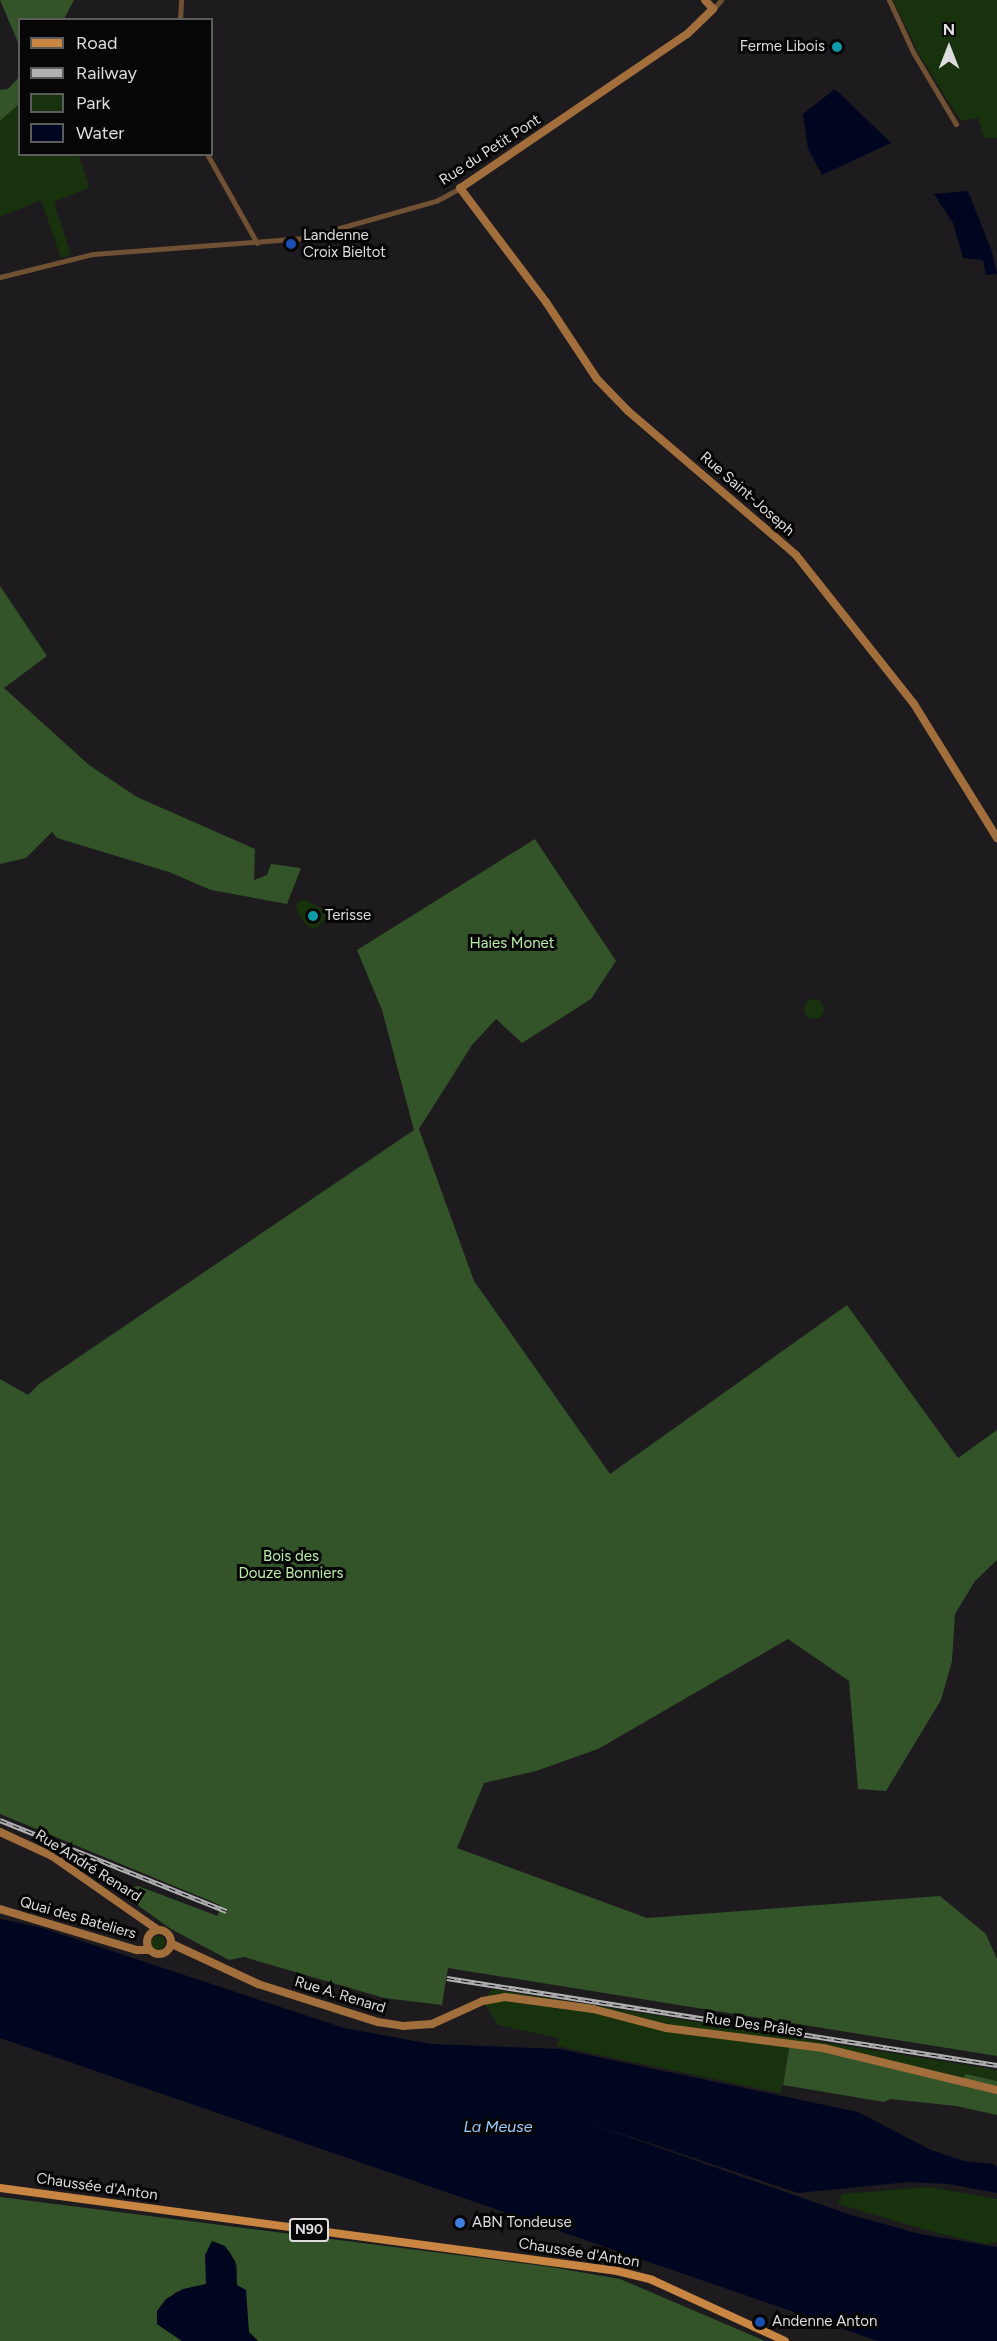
<!DOCTYPE html>
<meta charset="utf-8">
<style>
body{margin:0}
#map{position:relative;width:997px;height:2341px;overflow:hidden;background:#1d1b1e;font-family:Figtree,sans-serif}
div>[style]{position:absolute}
.green>*{inset:0;background:#18320d}
.round{border-radius:50%}
.forest>*{inset:0;background:#335328}
.water>*{inset:0;background:#00061f}
.street>*{height:5px;margin:-2.5px;padding:0 2.5px;transform-origin:2.5px;border-radius:2.5px;background:#715133}
.secondary>*{height:8px;margin:-4px;padding:0 4px;transform-origin:4px;border-radius:4px;background:#a26f3c}
.secondary>.ring{margin:-4px;padding:0;box-sizing:content-box;background:none;border:8px solid #a26f3c;border-radius:50%}
.primary>*{height:8px;margin:-4px;padding:0 4px;transform-origin:4px;border-radius:4px;background:#c88642}
.rail>*{height:4.5px;margin-top:-2.25px;transform-origin:0;background:repeating-linear-gradient(90deg,#070607 0 7px,#b2b1b3 0 14px);box-sizing:border-box;border-block:2px solid #b2b1b3}
.dots>*{width:16px;height:16px;translate:-50% -50%;box-sizing:border-box;border:3px solid #070607;border-radius:50%}
span{translate:-50% -50%;white-space:nowrap;text-align:center;line-height:1.15;-webkit-text-stroke:6px #070607;paint-order:stroke}
.shield-label span{padding:2px 4px;background:#070607;border:2px solid;border-radius:4px;-webkit-text-stroke-width:0}
.shield-label{font-size:14px;color:#dddcde;font-weight:700}
.poi-label{font-size:15px;color:#dddcde}
.right{translate:-100% -50%;text-align:right}
.left{translate:0 -50%;text-align:left}
.street-label{font-size:15px;color:#dddcde}
.park-label{font-size:15px;color:#baeea8}
.water-label{font-size:16px;color:#9cccfd;font-style:italic}
.legend{position:absolute;left:18px;top:18px;width:195px;height:138px;box-sizing:border-box;background:#070607;border:2px solid #5d5c5d;margin:0;padding:8px 10px;list-style:none;font-size:18px;color:#dddcde}
.legend li{display:flex;align-items:center;gap:12px;height:30px}
.legend b{width:30px;border:2px solid #5d5c5d}
.north{position:absolute;left:919px;top:18px;width:60px;height:60px;-webkit-text-stroke:4px #070607;paint-order:stroke;rotate:0deg;font-size:16px;font-weight:700;line-height:24px;text-align:center;color:#dddcde}
.north::after{content:'';display:block;margin:auto;width:21px;height:27px;background:#dddcde;clip-path:polygon(50% 0,100% 100%,50% 72%,0 100%)}
</style>
<div id="map">
<div class="green">
<div style="clip-path:polygon(893px 0,997px 0,997px 138px,984px 138px,978px 118px,961px 121px,920px 56px)"></div>
<div style="clip-path:polygon(19px 104px,20px 154px,78px 155px,83px 167px,89px 188px,54px 202px,71px 255px,61px 258px,41px 200px,0 217px,0 121px)"></div>
<div style="clip-path:polygon(304px 899px,326px 911px,325px 920px,315px 929px,307px 926px,298px 913px,296px 904px)"></div>
<div class="round" style="left:804px;top:999px;width:20px;height:20px"></div>
<div class="round" style="left:151px;top:1936px;width:14px;height:14px"></div>
<div style="clip-path:polygon(492px 1989px,997px 2070px,997px 2081px,966px 2074px,961px 2081px,790px 2044px,781px 2093px,557px 2046px,559px 2038px,498px 2025px,483px 2001px)"></div>
<div style="clip-path:polygon(929px 2187px,997px 2199px,997px 2242px,986px 2244px,937px 2233px,838px 2204px,842px 2194px)"></div>
</div>
<div class="forest">
<div style="clip-path:polygon(0 0,74px 0,64px 19px,20px 20px,19px 45px)"></div>
<div style="clip-path:polygon(19px 77px,19px 104px,0 121px,0 90px,8px 89px)"></div>
<div style="clip-path:polygon(0 586px,47px 656px,4px 688px,89px 765px,137px 797px,255px 849px,254px 880px,267px 875px,271px 864px,301px 868px,287px 904px,211px 890px,169px 872px,57px 838px,52px 832px,26px 858px,0 864px)"></div>
<div style="clip-path:polygon(535px 839px,616px 961px,591px 999px,522px 1043px,496px 1019px,472px 1045px,419px 1129px,474px 1281px,610px 1474px,847px 1305px,958px 1458px,997px 1430px,997px 1560px,975px 1581px,955px 1614px,952px 1661px,941px 1700px,886px 1791px,858px 1789px,849px 1681px,788px 1639px,598px 1749px,536px 1771px,484px 1783px,457px 1848px,647px 1918px,940px 1896px,986px 1934px,997px 1959px,997px 2056px,448px 1968px,442px 2005px,384px 1998px,244px 1957px,229px 1960px,171px 1929px,118px 1891px,138px 1886px,218px 1916px,220px 1905px,0 1814px,0 1379px,28px 1395px,39px 1384px,414px 1130px,382px 1010px,357px 950px)"></div>
<div style="clip-path:polygon(790px 2043px,960px 2081px,966px 2074px,997px 2081px,997px 2115px,956px 2106px,890px 2099px,884px 2102px,783px 2085px)"></div>
<div style="clip-path:polygon(0 2197px,551px 2267px,620px 2279px,765px 2341px,258px 2341px,249px 2332px,244px 2296px,237px 2285px,237px 2266px,229px 2251px,212px 2241px,206px 2284px,176px 2292px,158px 2311px,157px 2324px,182px 2341px,0 2341px)"></div>
</div>
<div class="water">
<div style="clip-path:polygon(835px 89px,891px 143px,822px 175px,808px 149px,803px 114px)"></div>
<div style="clip-path:polygon(968px 191px,992px 252px,997px 274px,986px 275px,983px 260px,963px 258px,953px 223px,934px 194px)"></div>
<div style="clip-path:polygon(0 1919px,39px 1927px,344px 2028px,431px 2044px,560px 2049px,858px 2112px,931px 2150px,964px 2161px,993px 2164px,997px 2167px,997px 2193px,948px 2184px,909px 2182px,798px 2193px,577px 2119px,848px 2214px,920px 2234px,997px 2247px,997px 2341px,878px 2341px,0 2038px)"></div>
<div style="clip-path:polygon(212px 2241px,225px 2246px,235px 2261px,237px 2285px,246px 2290px,249px 2332px,258px 2341px,182px 2341px,157px 2324px,157px 2311px,166px 2299px,183px 2289px,206px 2284px,205px 2255px)"></div>
</div>
<div class="street">
<div style="left:889px;top:0;width:57px;rotate:65.2deg"></div>
<div style="left:913px;top:52px;width:84px;rotate:59.2deg"></div>
<div style="left:713px;top:9px;width:12px;rotate:-48deg"></div>
<div style="left:180px;top:20px;width:20px;rotate:-87deg"></div>
<div style="left:207px;top:154px;width:102px;rotate:60.7deg"></div>
<div style="left:0;top:277px;width:96px;rotate:-13.9deg"></div>
<div style="left:93px;top:254px;width:212px;rotate:-4.3deg"></div>
<div style="left:304px;top:238px;width:137px;rotate:-15.7deg"></div>
<div style="left:436px;top:201px;width:27px;rotate:-28deg"></div>
</div>
<div class="secondary">
<div style="left:705px;top:0;width:12px;rotate:48deg"></div>
<div style="left:713px;top:9px;width:36px;rotate:136deg"></div>
<div style="left:687px;top:34px;width:274px;rotate:145.8deg"></div>
<div style="left:460px;top:188px;width:143px;rotate:53deg"></div>
<div style="left:546px;top:302px;width:92px;rotate:56.5deg"></div>
<div style="left:597px;top:379px;width:45px;rotate:45.9deg"></div>
<div style="left:628px;top:411px;width:221px;rotate:40.6deg"></div>
<div style="left:796px;top:555px;width:190px;rotate:51.6deg"></div>
<div style="left:914px;top:704px;width:158px;rotate:58.2deg"></div>
<div style="left:0;top:1832px;width:57px;rotate:24.8deg"></div>
<div style="left:52px;top:1856px;width:129px;rotate:34.9deg"></div>
<div style="left:0;top:1909px;width:143px;rotate:16.7deg"></div>
<div style="left:137px;top:1950px;width:12px"></div>
<div class="ring" style="left:147px;top:1930px;width:16px;height:16px"></div>
<div style="left:172px;top:1944px;width:95px;rotate:24.9deg"></div>
<div style="left:258px;top:1984px;width:126px;rotate:17.6deg"></div>
<div style="left:378px;top:2022px;width:25px;rotate:9deg"></div>
<div style="left:403px;top:2026px;width:29px;rotate:-4deg"></div>
<div style="left:432px;top:2024px;width:56px;rotate:-24.3deg"></div>
<div style="left:483px;top:2001px;width:22px;rotate:-10deg"></div>
<div style="left:505px;top:1997px;width:89px;rotate:7.8deg"></div>
<div style="left:593px;top:2009px;width:75px;rotate:14.6deg"></div>
<div style="left:666px;top:2028px;width:158px;rotate:7.3deg"></div>
<div style="left:823px;top:2048px;width:179px;rotate:13.6deg"></div>
</div>
<div class="primary">
<div style="left:0;top:2188px;width:623px;rotate:7.66deg"></div>
<div style="left:617px;top:2271px;width:36px;rotate:14deg"></div>
<div style="left:652px;top:2280px;width:146px;rotate:24.6deg"></div>
</div>
<div class="rail">
<div style="left:0;top:1820px;width:244px;rotate:21.9deg"></div>
<div style="left:447px;top:1978px;width:557px;rotate:8.99deg"></div>
</div>
<div class="dots">
<div style="left:837px;top:47px;background:#0f9aa8"></div>
<div style="left:291px;top:244px;background:#1a4fb4"></div>
<div style="left:313px;top:916px;background:#0f9aa8"></div>
<div style="left:460px;top:2223px;background:#3f7fe0"></div>
<div style="left:760px;top:2322px;background:#1a4fb4"></div>
</div>
<div class="shield-label">
<span style="left:309px;top:2230px">N90</span>
</div>
<div class="poi-label">
<span class="right" style="left:825px;top:47px">Ferme Libois</span>
<span class="left" style="left:303px;top:244px">Landenne<br>Croix Bieltot</span>
<span class="left" style="left:325px;top:916px">Terisse</span>
<span class="left" style="left:472px;top:2223px">ABN Tondeuse</span>
<span class="left" style="left:772px;top:2322px">Andenne Anton</span>
</div>
<div class="street-label">
<span style="left:490px;top:150px;rotate:-33deg">Rue du Petit Pont</span>
<span style="left:747px;top:494px;rotate:41deg">Rue Saint-Joseph</span>
<span style="left:88px;top:1866px;rotate:32deg">Rue André Renard</span>
<span style="left:78px;top:1918px;rotate:16deg">Quai des Bateliers</span>
<span style="left:340px;top:1995px;rotate:17deg">Rue A. Renard</span>
<span style="left:754px;top:2025px;rotate:8deg">Rue Des Prâles</span>
<span style="left:97px;top:2187px;rotate:8deg">Chaussée d'Anton</span>
<span style="left:579px;top:2253px;rotate:9deg">Chaussée d'Anton</span>
</div>
<div class="park-label">
<span style="left:512px;top:944px">Haies Monet</span>
<span style="left:291px;top:1565px">Bois des<br>Douze Bonniers</span>
</div>
<div class="water-label">
<span style="left:498px;top:2127px">La Meuse</span>
</div>
<ul class="legend">
<li><b style="height:8px;background:#c88642"></b>Road</li>
<li><b style="height:8px;background:#b2b1b3"></b>Railway</li>
<li><b style="height:16px;background:#18320d"></b>Park</li>
<li><b style="height:16px;background:#00061f"></b>Water</li>
</ul>
<div class="north">N</div>
</div>
